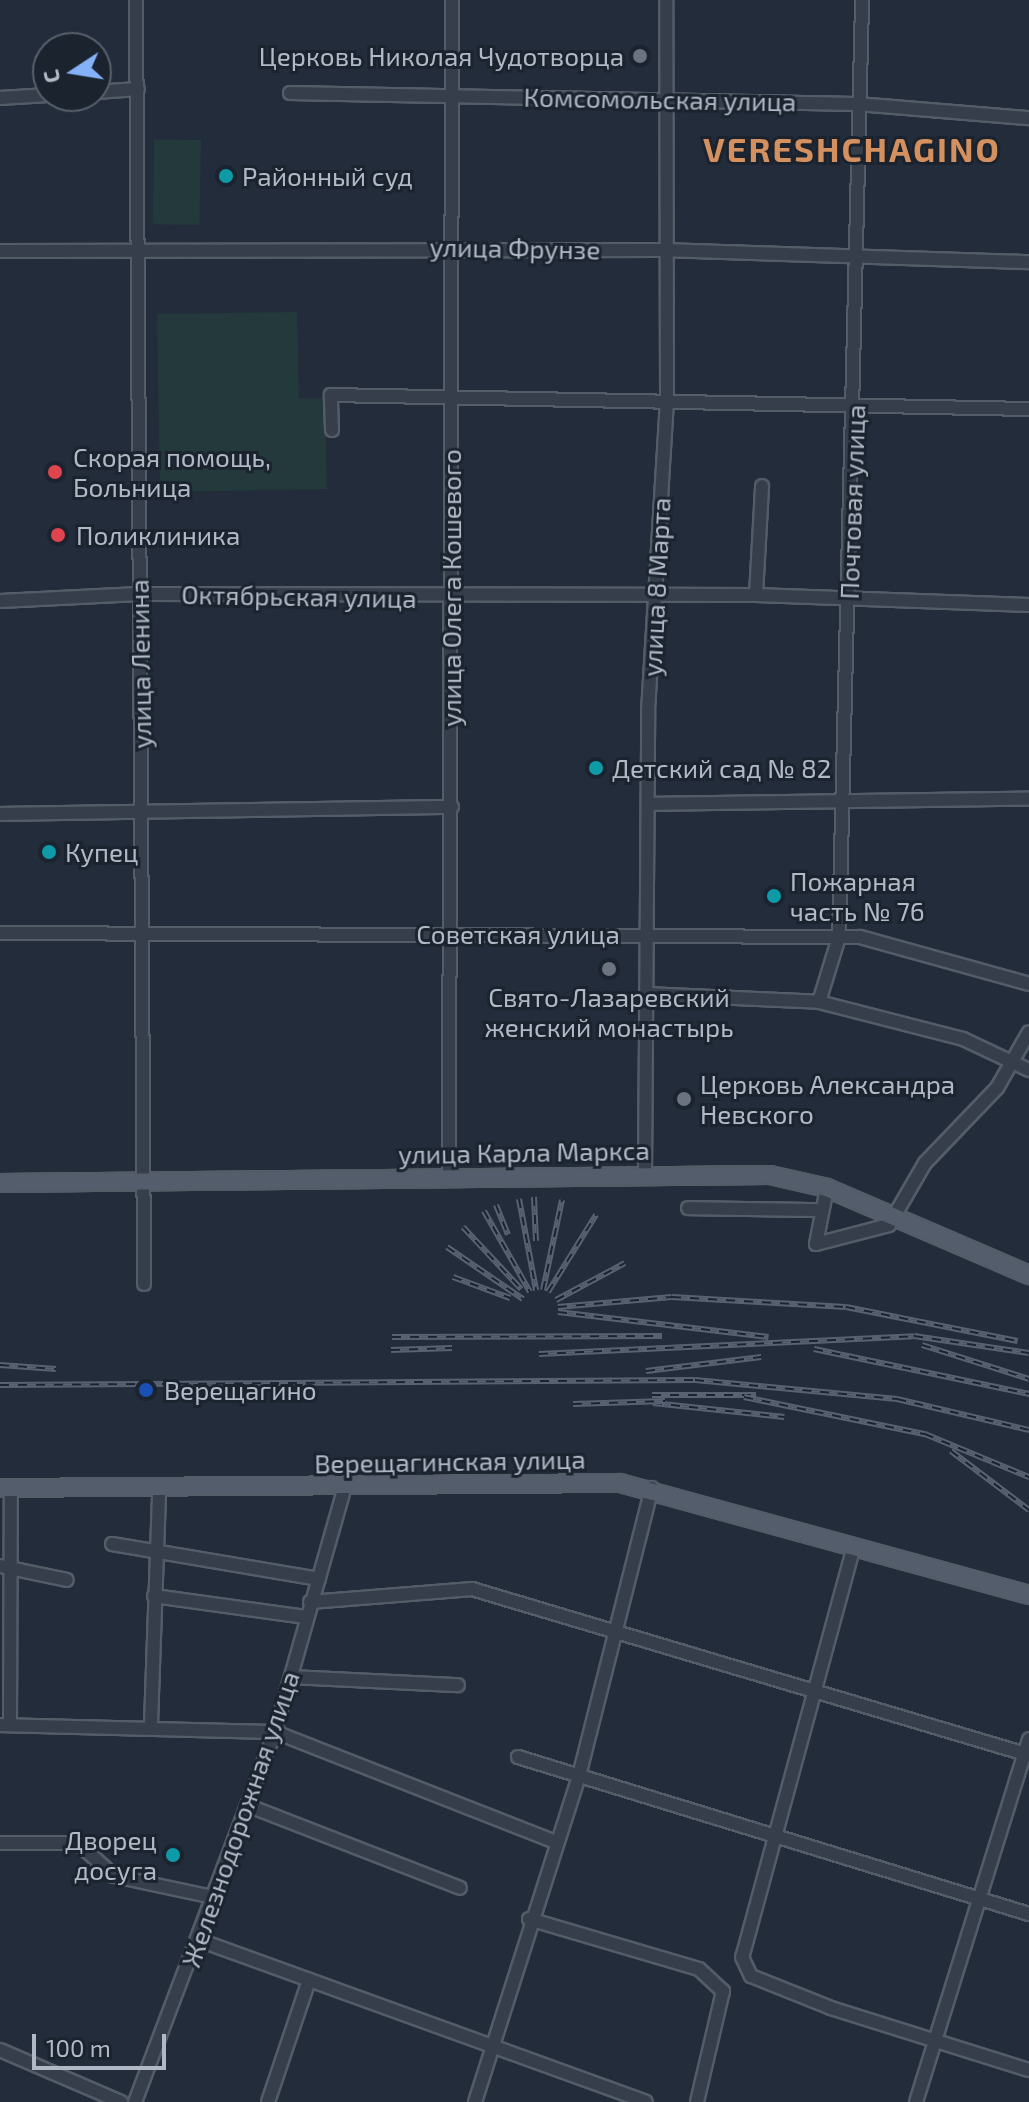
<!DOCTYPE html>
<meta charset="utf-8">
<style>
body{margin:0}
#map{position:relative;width:1029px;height:2102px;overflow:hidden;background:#222c3a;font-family:"Exo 2",sans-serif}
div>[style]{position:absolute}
.green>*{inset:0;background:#24393b;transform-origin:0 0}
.roads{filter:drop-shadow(2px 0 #545c68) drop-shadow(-2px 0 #545c68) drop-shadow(0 2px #545c68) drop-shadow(0 -2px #545c68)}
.minor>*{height:12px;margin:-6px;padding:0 6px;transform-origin:6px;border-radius:6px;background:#363e4b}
.major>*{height:16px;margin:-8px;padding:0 8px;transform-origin:8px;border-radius:8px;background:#545d6b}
.rail>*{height:6px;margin-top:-3px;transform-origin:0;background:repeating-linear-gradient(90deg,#1b232f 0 9px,#586272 0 18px);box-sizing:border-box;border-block:2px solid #586272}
.dots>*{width:22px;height:22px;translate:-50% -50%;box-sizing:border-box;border:4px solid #1b232f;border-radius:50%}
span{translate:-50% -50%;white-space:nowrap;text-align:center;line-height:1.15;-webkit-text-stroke:6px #1b232f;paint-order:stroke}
.poi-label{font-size:26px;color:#b1b9c7}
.right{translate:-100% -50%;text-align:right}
.left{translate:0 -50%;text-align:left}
.street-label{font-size:26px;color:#b1b9c7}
.district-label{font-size:34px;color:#d4915f;font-weight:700;letter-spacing:2px}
.north{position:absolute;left:32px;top:32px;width:80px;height:80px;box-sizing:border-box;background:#1b232f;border:2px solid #575f6c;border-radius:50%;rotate:258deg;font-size:22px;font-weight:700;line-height:32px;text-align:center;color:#b1b9c7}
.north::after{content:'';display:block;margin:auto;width:28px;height:36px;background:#85b1f8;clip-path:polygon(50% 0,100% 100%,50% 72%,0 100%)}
.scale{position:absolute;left:32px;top:2034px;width:134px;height:36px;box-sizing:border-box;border:4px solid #b1b9c7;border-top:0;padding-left:10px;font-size:24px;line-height:28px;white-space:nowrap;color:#b1b9c7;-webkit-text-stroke:6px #1b232f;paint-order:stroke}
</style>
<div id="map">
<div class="green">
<div style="left:201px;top:140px;width:85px;height:47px;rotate:91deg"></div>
<div style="clip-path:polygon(297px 312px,299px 398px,325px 398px,327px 489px,160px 492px,157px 314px)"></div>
</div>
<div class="roads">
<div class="minor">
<div style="left:136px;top:0;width:1284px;rotate:89.64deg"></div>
<div style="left:96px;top:92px;width:42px;rotate:-4.1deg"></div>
<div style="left:290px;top:93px;width:567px;rotate:1.11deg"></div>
<div style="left:857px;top:104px;width:173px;rotate:4.7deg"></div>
<div style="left:0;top:98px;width:48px;rotate:-3.6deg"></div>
<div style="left:0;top:251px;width:663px;rotate:-0.09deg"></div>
<div style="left:663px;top:250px;width:366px;rotate:1.9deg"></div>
<div style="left:332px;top:430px;width:35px;rotate:-92deg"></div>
<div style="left:331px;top:395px;width:698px;rotate:1.15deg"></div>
<div style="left:756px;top:595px;width:109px;rotate:-86.8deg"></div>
<div style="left:0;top:601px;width:139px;rotate:-2.9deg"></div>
<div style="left:139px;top:594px;width:617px;rotate:0.09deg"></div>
<div style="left:756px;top:595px;width:273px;rotate:2.1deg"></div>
<div style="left:648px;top:804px;width:381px;rotate:-0.8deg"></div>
<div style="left:0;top:814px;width:452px;rotate:-0.9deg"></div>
<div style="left:0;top:933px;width:860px;rotate:0.27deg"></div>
<div style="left:860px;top:937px;width:175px;rotate:15.5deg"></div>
<div style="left:646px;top:994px;width:173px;rotate:2.6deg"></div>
<div style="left:819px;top:1002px;width:149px;rotate:14.4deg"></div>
<div style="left:963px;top:1039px;width:73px;rotate:25.2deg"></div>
<div style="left:819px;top:1002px;width:68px;rotate:-72.9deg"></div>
<div style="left:839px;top:937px;width:937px;rotate:-88.59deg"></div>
<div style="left:645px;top:1175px;width:464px;rotate:-89.6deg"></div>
<div style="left:648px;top:711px;width:311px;rotate:-86.5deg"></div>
<div style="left:667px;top:401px;width:401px;rotate:-90.1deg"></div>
<div style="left:449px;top:1177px;width:1177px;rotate:-89.85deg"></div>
<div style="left:827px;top:1188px;width:57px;rotate:101.1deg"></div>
<div style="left:816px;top:1244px;width:75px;rotate:-14.6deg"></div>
<div style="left:889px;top:1225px;width:72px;rotate:-59.9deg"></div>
<div style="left:925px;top:1163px;width:104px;rotate:-46.2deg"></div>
<div style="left:997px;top:1088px;width:64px;rotate:-60.3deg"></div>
<div style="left:688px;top:1208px;width:133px;rotate:0.9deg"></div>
<div style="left:112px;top:1544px;width:210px;rotate:9.6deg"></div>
<div style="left:854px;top:1546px;width:426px;rotate:105.2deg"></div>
<div style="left:742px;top:1957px;width:21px;rotate:65deg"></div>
<div style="left:751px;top:1976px;width:86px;rotate:21.8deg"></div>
<div style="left:831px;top:2008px;width:207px;rotate:17.4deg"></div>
<div style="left:0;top:1566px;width:68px;rotate:11.8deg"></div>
<div style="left:154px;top:1596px;width:153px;rotate:7.9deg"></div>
<div style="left:310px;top:1602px;width:163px;rotate:-4.6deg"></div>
<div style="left:472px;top:1589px;width:581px;rotate:16.6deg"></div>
<div style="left:292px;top:1677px;width:166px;rotate:2.8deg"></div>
<div style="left:151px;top:1724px;width:234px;rotate:-88deg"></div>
<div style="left:0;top:1725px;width:275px;rotate:1.5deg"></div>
<div style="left:275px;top:1732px;width:301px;rotate:21.4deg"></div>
<div style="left:10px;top:1725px;width:237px;rotate:-89.8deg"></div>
<div style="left:518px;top:1757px;width:535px;rotate:17.08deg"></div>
<div style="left:249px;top:1806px;width:226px;rotate:21.2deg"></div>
<div style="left:0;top:1843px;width:78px"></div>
<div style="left:78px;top:1843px;width:49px;rotate:42.5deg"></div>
<div style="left:114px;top:1876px;width:101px;rotate:12deg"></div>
<div style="left:529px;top:1919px;width:177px;rotate:16.4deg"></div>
<div style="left:699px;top:1969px;width:33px;rotate:43deg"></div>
<div style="left:723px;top:1991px;width:114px;rotate:103.2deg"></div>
<div style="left:199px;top:1940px;width:475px;rotate:19.9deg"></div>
<div style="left:0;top:2050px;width:132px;rotate:23.3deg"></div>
<div style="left:135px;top:2102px;width:396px;rotate:-69.3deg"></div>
<div style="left:275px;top:1732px;width:256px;rotate:-74.1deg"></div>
<div style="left:268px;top:2102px;width:129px;rotate:-71.4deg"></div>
<div style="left:475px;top:2102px;width:342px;rotate:-72.3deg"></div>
<div style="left:579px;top:1776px;width:297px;rotate:-75.8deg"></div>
<div style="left:916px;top:2102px;width:380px;rotate:-72.7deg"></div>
</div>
<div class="major">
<div style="left:0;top:1183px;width:770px;rotate:-0.6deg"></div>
<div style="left:770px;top:1175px;width:58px;rotate:12.8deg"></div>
<div style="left:827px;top:1188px;width:220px;rotate:23.3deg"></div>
<div style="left:0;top:1488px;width:620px;rotate:-0.46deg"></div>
<div style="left:620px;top:1483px;width:424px;rotate:15.3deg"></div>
</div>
</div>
<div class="rail">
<div style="left:534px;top:1197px;width:44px;rotate:87.4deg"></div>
<div style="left:519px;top:1199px;width:93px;rotate:79.4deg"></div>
<div style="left:496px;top:1205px;width:32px;rotate:68deg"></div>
<div style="left:484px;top:1211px;width:93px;rotate:60.4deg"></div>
<div style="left:463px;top:1227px;width:85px;rotate:46.9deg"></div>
<div style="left:447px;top:1247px;width:92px;rotate:34.4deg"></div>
<div style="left:453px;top:1277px;width:61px;rotate:20.2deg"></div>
<div style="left:543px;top:1290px;width:92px;rotate:-78.1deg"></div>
<div style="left:548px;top:1292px;width:91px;rotate:-58.1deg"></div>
<div style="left:556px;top:1300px;width:78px;rotate:-28.2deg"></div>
<div style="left:558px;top:1307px;width:114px;rotate:-5deg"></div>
<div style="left:672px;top:1297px;width:174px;rotate:3.3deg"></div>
<div style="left:846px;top:1307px;width:175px;rotate:11.2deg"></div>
<div style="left:558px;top:1312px;width:212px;rotate:6.8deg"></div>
<div style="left:392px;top:1337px;width:270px;rotate:-0.2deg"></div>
<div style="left:922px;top:1345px;width:112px;rotate:17.6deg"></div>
<div style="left:814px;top:1349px;width:220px;rotate:11.8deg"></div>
<div style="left:391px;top:1350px;width:61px;rotate:-1.9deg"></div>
<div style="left:539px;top:1354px;width:375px;rotate:-2.7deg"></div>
<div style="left:914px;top:1336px;width:116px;rotate:8.4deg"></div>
<div style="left:0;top:1365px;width:56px;rotate:4.1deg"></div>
<div style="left:646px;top:1371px;width:116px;rotate:-6.9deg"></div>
<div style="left:0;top:1385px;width:695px;rotate:-0.41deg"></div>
<div style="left:695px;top:1380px;width:203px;rotate:5.4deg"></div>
<div style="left:897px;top:1399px;width:136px;rotate:13.2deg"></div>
<div style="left:652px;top:1395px;width:104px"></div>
<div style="left:744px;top:1397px;width:185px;rotate:11.6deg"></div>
<div style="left:925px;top:1434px;width:113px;rotate:22.5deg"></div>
<div style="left:653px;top:1403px;width:132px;rotate:6.1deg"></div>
<div style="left:573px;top:1404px;width:92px;rotate:-1.9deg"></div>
<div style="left:951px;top:1451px;width:98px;rotate:37.1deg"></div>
</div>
<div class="dots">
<div style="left:640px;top:56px;background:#6b7280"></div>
<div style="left:226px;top:176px;background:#0f9aa8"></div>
<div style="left:55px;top:472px;background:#e0444e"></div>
<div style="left:58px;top:535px;background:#e0444e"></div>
<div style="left:596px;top:768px;background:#0f9aa8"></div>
<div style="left:49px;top:852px;background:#0f9aa8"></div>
<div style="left:774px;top:896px;background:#0f9aa8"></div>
<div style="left:609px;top:969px;background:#6b7280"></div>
<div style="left:684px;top:1099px;background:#6b7280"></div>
<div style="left:146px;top:1390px;background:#1a4fb4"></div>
<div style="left:173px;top:1855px;background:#0f9aa8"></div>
</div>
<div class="poi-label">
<span class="right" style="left:624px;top:56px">Церковь Николая Чудотворца</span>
<span class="left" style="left:242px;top:176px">Районный суд</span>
<span class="left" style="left:73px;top:472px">Скорая помощь,<br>Больница</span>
<span class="left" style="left:76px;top:535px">Поликлиника</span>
<span class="left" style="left:612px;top:768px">Детский сад № 82</span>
<span class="left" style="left:65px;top:852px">Купец</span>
<span class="left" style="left:790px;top:896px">Пожарная<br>часть № 76</span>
<span style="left:609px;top:1012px">Свято-Лазаревский<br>женский монастырь</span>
<span class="left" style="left:700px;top:1099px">Церковь Александра<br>Невского</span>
<span class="left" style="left:164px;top:1390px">Верещагино</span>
<span class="right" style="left:157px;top:1855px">Дворец<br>досуга</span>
</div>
<div class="street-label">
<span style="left:660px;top:99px;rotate:1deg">Комсомольская улица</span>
<span style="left:515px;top:248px;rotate:1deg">улица Фрунзе</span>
<span style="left:852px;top:502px;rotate:-88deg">Почтовая улица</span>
<span style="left:656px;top:587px;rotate:-87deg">улица 8 Марта</span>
<span style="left:451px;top:588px;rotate:-90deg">улица Олега Кошевого</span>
<span style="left:299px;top:596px;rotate:1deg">Октябрьская улица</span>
<span style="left:140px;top:664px;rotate:-91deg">улица Ленина</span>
<span style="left:518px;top:934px">Советская улица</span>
<span style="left:524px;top:1152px;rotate:-1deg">улица Карла Маркса</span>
<span style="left:450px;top:1461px;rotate:-1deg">Верещагинская улица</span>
<span style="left:240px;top:1819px;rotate:-71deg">Железнодорожная улица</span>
</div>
<div class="district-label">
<span style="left:852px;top:149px">VERESHCHAGINO</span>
</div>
<div class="north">С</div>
<div class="scale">100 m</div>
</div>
